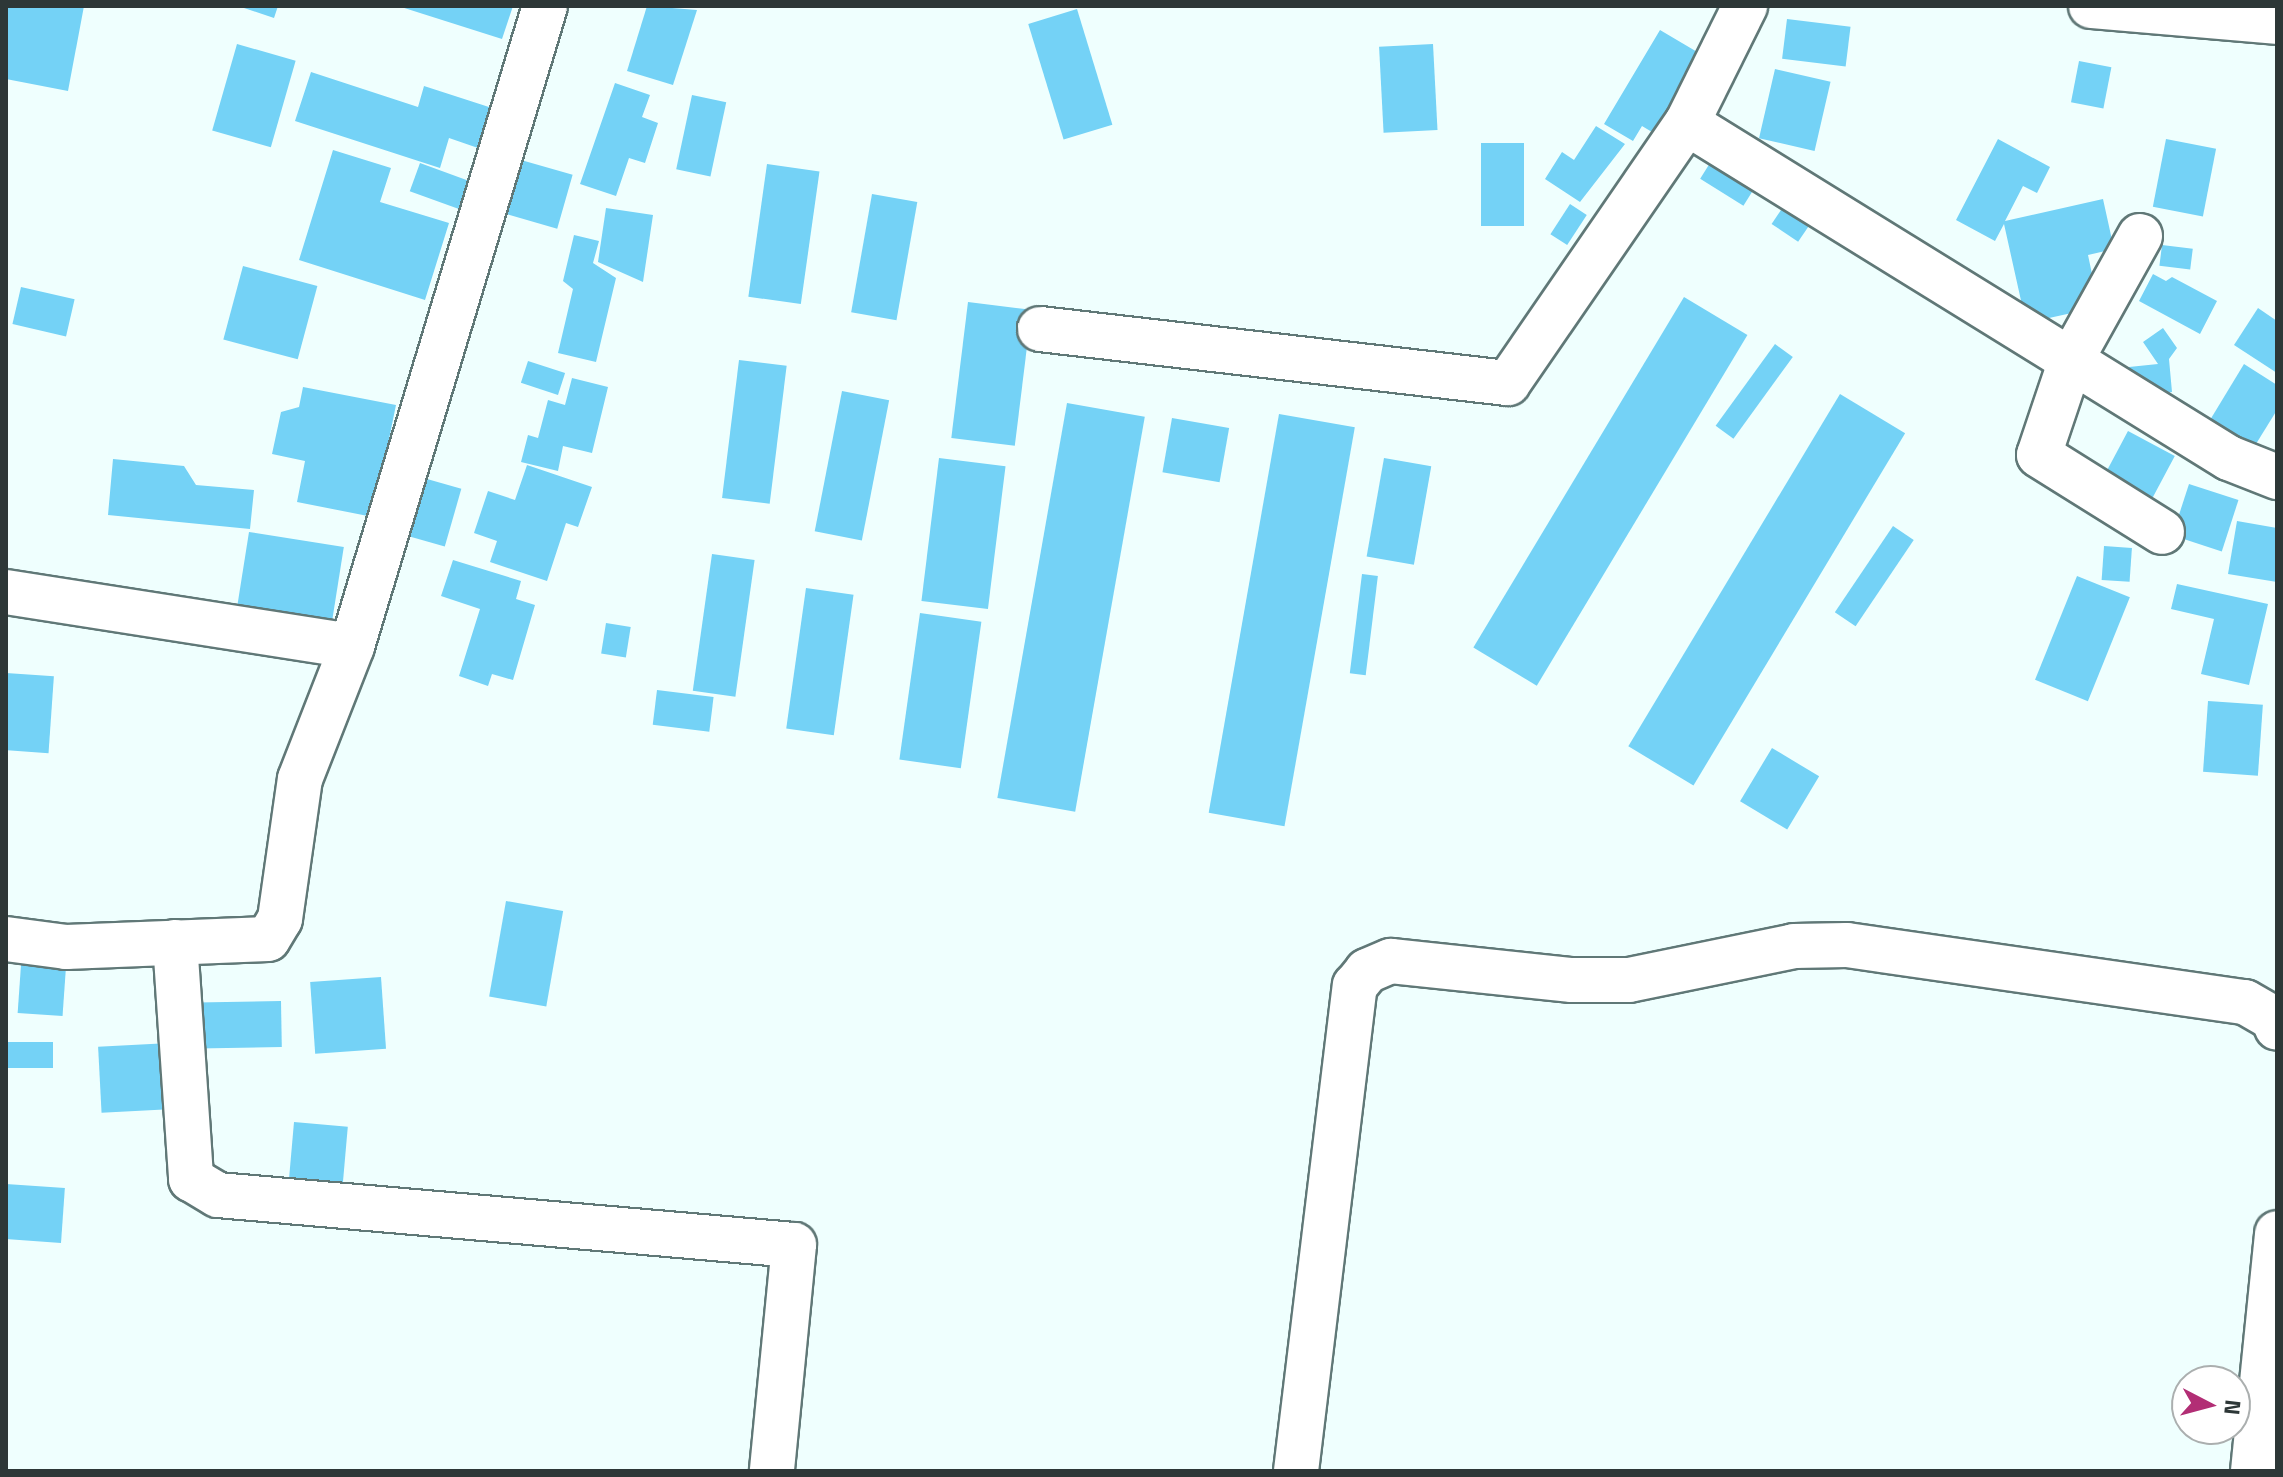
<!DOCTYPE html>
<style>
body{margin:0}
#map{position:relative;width:2283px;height:1477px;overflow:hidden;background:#effffe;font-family:"Titillium Web",sans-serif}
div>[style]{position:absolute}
.building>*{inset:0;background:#74d2f6;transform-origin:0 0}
.roads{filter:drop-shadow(2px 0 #607877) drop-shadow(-2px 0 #607877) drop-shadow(0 2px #607877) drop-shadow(0 -2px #607877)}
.minor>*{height:44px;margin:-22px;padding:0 22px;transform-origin:22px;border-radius:22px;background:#fff}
.highway>*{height:44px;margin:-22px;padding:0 22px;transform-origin:22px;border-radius:22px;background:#fff}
span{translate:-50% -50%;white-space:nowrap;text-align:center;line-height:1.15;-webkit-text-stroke:6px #fff;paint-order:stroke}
.frame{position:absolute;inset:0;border:8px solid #2d3737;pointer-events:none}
.north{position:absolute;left:2171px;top:1365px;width:80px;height:80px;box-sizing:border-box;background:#fff;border:2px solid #abafaf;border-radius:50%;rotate:96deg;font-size:22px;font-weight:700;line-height:32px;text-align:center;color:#2d3737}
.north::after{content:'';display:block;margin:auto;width:28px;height:36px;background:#b22e75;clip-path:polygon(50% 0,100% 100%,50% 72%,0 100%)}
</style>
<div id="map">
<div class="building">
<div style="clip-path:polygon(6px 6px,84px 6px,68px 91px,6px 79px)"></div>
<div style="clip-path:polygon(238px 6px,278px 6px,274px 18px)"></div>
<div style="clip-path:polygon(398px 6px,513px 6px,502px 39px)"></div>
<div style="clip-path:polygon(647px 6px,697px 10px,673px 85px,627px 71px)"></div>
<div style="left:1077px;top:9px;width:121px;height:51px;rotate:73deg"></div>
<div style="left:1787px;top:19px;width:64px;height:40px;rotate:7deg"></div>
<div style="clip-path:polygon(1660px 30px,1704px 56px,1657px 135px,1642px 126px,1633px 141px,1604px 124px)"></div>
<div style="left:237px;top:44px;width:61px;height:90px;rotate:16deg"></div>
<div style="left:1433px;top:44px;width:86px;height:54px;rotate:87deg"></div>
<div style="left:2079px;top:61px;width:33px;height:42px;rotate:11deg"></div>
<div style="left:1775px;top:69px;width:57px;height:71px;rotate:13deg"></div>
<div style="clip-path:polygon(311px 72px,418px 107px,424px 86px,492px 108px,478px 148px,449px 138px,440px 168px,295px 121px)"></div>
<div style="clip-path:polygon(615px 83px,650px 95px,642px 117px,658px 123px,645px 163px,629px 158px,616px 196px,580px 184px)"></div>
<div style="left:692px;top:95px;width:35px;height:76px;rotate:12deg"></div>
<div style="clip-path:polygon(1596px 126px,1625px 144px,1580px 202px,1545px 179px,1562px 152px,1574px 160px)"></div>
<div style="clip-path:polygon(1998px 139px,2050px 167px,2037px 193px,2023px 186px,2005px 221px,2103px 199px,2114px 249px,2088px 255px,2099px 307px,2026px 323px,2004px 224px,1995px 241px,1956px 220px)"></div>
<div style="left:2166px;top:139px;width:51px;height:69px;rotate:11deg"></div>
<div style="left:1481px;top:143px;width:43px;height:83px"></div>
<div style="clip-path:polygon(333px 150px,391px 168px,380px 202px,449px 223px,425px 300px,299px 260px)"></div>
<div style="left:1715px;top:155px;width:51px;height:28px;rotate:32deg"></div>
<div style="left:514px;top:158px;width:61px;height:56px;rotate:16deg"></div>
<div style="left:420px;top:163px;width:56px;height:30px;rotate:20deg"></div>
<div style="left:767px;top:164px;width:53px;height:134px;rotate:8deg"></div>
<div style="left:872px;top:194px;width:46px;height:120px;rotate:10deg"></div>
<div style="left:1570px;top:204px;width:20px;height:36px;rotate:33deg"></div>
<div style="left:1785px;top:204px;width:32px;height:24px;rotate:34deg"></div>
<div style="clip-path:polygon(606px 208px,653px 215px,643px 282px,598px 262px)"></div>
<div style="clip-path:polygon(574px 235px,599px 241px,593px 263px,616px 278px,596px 362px,558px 353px,573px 289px,563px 281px)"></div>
<div style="left:2162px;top:245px;width:31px;height:21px;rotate:7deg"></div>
<div style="left:243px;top:266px;width:77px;height:76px;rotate:15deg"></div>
<div style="clip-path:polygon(2153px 274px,2166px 281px,2172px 277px,2217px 301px,2200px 334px,2139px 301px)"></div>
<div style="left:21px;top:287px;width:55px;height:38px;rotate:13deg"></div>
<div style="left:1684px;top:297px;width:74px;height:409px;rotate:31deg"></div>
<div style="left:968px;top:302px;width:64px;height:137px;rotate:7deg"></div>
<div style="clip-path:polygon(2258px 308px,2277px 321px,2277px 373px,2234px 345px)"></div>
<div style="clip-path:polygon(2163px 328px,2177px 348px,2169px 359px,2172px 392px,2132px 396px,2129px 367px,2158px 364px,2143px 342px)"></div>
<div style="left:1775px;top:344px;width:22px;height:101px;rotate:36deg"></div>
<div style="left:739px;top:360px;width:48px;height:139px;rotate:7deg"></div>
<div style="left:528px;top:361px;width:39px;height:23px;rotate:18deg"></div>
<div style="clip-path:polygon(2244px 364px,2277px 385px,2277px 410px,2251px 452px,2207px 425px)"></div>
<div style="clip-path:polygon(572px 378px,608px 387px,592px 453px,563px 446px,558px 471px,521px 462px,528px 435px,538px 438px,548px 400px,565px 405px)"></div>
<div style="clip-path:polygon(303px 387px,396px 405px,373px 517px,297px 502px,305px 461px,272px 454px,281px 412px,299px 407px)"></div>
<div style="left:842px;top:391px;width:48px;height:143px;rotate:11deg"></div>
<div style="left:1840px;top:394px;width:76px;height:411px;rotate:31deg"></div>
<div style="left:1067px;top:403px;width:79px;height:401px;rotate:10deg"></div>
<div style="left:1279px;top:414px;width:77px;height:405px;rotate:10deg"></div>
<div style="left:1172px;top:418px;width:58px;height:55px;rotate:10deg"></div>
<div style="left:2128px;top:431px;width:53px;height:57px;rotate:28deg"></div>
<div style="left:939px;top:458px;width:67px;height:144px;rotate:7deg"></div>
<div style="left:1384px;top:458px;width:48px;height:100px;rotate:10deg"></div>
<div style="clip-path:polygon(113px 459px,184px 466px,196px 485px,254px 490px,250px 529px,108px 515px)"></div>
<div style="clip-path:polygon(527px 465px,592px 487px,578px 527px,566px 523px,547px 581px,490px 562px,497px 541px,474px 533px,488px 491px,515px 500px)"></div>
<div style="left:420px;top:477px;width:43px;height:60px;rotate:16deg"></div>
<div style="left:2189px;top:484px;width:52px;height:54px;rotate:18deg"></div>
<div style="clip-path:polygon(2237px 521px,2277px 528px,2277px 582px,2228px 574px)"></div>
<div style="left:1893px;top:526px;width:25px;height:104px;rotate:34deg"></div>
<div style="left:249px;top:532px;width:96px;height:77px;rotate:9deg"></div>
<div style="left:2104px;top:546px;width:28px;height:34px;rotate:4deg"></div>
<div style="left:712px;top:554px;width:43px;height:138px;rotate:8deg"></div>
<div style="clip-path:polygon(453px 560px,521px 581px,516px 599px,535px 605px,513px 680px,492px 674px,488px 686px,459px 676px,480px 609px,441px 596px)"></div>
<div style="left:1362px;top:574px;width:16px;height:100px;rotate:7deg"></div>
<div style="left:2077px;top:576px;width:57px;height:112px;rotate:22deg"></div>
<div style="clip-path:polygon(2177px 584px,2268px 604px,2249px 685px,2201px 674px,2214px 619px,2171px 609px)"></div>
<div style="left:806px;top:588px;width:48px;height:142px;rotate:8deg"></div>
<div style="left:920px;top:613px;width:62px;height:148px;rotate:8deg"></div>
<div style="left:606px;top:623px;width:25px;height:31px;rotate:9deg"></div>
<div style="left:6px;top:673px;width:48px;height:77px;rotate:4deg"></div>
<div style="left:657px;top:690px;width:57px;height:35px;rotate:7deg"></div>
<div style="left:2208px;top:701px;width:55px;height:71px;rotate:4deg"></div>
<div style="left:1772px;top:748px;width:55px;height:62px;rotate:31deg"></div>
<div style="left:506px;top:901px;width:58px;height:97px;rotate:10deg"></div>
<div style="left:21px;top:965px;width:45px;height:48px;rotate:4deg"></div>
<div style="left:381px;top:977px;width:72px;height:71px;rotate:86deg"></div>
<div style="left:281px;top:1001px;width:46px;height:84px;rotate:89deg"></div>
<div style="left:53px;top:1042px;width:26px;height:47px;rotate:90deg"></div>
<div style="left:170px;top:1043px;width:66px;height:72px;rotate:87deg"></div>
<div style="left:294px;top:1122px;width:54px;height:56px;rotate:5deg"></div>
<div style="left:6px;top:1184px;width:59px;height:55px;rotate:4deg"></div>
</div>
<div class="roads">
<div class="minor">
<div style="left:1687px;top:123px;width:637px;rotate:31.72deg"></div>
<div style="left:2229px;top:458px;width:52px;rotate:21.6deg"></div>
<div style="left:2140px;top:236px;width:142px;rotate:119.1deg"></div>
<div style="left:2071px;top:360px;width:100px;rotate:108.6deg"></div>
<div style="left:2039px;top:455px;width:145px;rotate:32deg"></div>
<div style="left:1040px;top:329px;width:471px;rotate:6.6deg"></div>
<div style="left:1508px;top:383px;width:316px;rotate:-55.5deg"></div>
<div style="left:1687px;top:123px;width:131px;rotate:-63.6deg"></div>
<div style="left:6px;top:592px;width:350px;rotate:8.9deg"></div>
<div style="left:6px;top:939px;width:61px;rotate:7.6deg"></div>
<div style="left:66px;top:947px;width:202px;rotate:-2.3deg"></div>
<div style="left:268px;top:939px;width:23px;rotate:-59deg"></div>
<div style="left:280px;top:919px;width:141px;rotate:-81.9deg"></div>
<div style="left:300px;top:779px;width:143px;rotate:-68.6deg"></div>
<div style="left:352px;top:646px;width:668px;rotate:-73.22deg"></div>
<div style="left:175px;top:942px;width:238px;rotate:86.1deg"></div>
<div style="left:191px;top:1179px;width:31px;rotate:31deg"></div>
<div style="left:218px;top:1195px;width:578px;rotate:4.96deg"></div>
<div style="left:794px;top:1245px;width:227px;rotate:95.6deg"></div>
<div style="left:1296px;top:1471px;width:489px;rotate:-83.1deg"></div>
<div style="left:1355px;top:986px;width:19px;rotate:-51deg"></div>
<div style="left:1367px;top:971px;width:26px;rotate:-23deg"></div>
<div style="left:1391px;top:961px;width:182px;rotate:6deg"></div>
<div style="left:1572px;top:980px;width:57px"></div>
<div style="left:1629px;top:980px;width:168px;rotate:-11.6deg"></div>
<div style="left:1794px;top:946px;width:53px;rotate:-1.1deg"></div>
<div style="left:1847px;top:945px;width:402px;rotate:8.2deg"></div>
<div style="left:2245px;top:1002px;width:34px;rotate:30deg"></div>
<div style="left:2274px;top:1019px;width:9px;rotate:72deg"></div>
<div style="left:2253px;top:1471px;width:239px;rotate:-84.2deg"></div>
</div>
<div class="highway">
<div style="left:2091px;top:6px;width:187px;rotate:4.9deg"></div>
</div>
</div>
<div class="frame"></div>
<div class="north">N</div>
</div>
